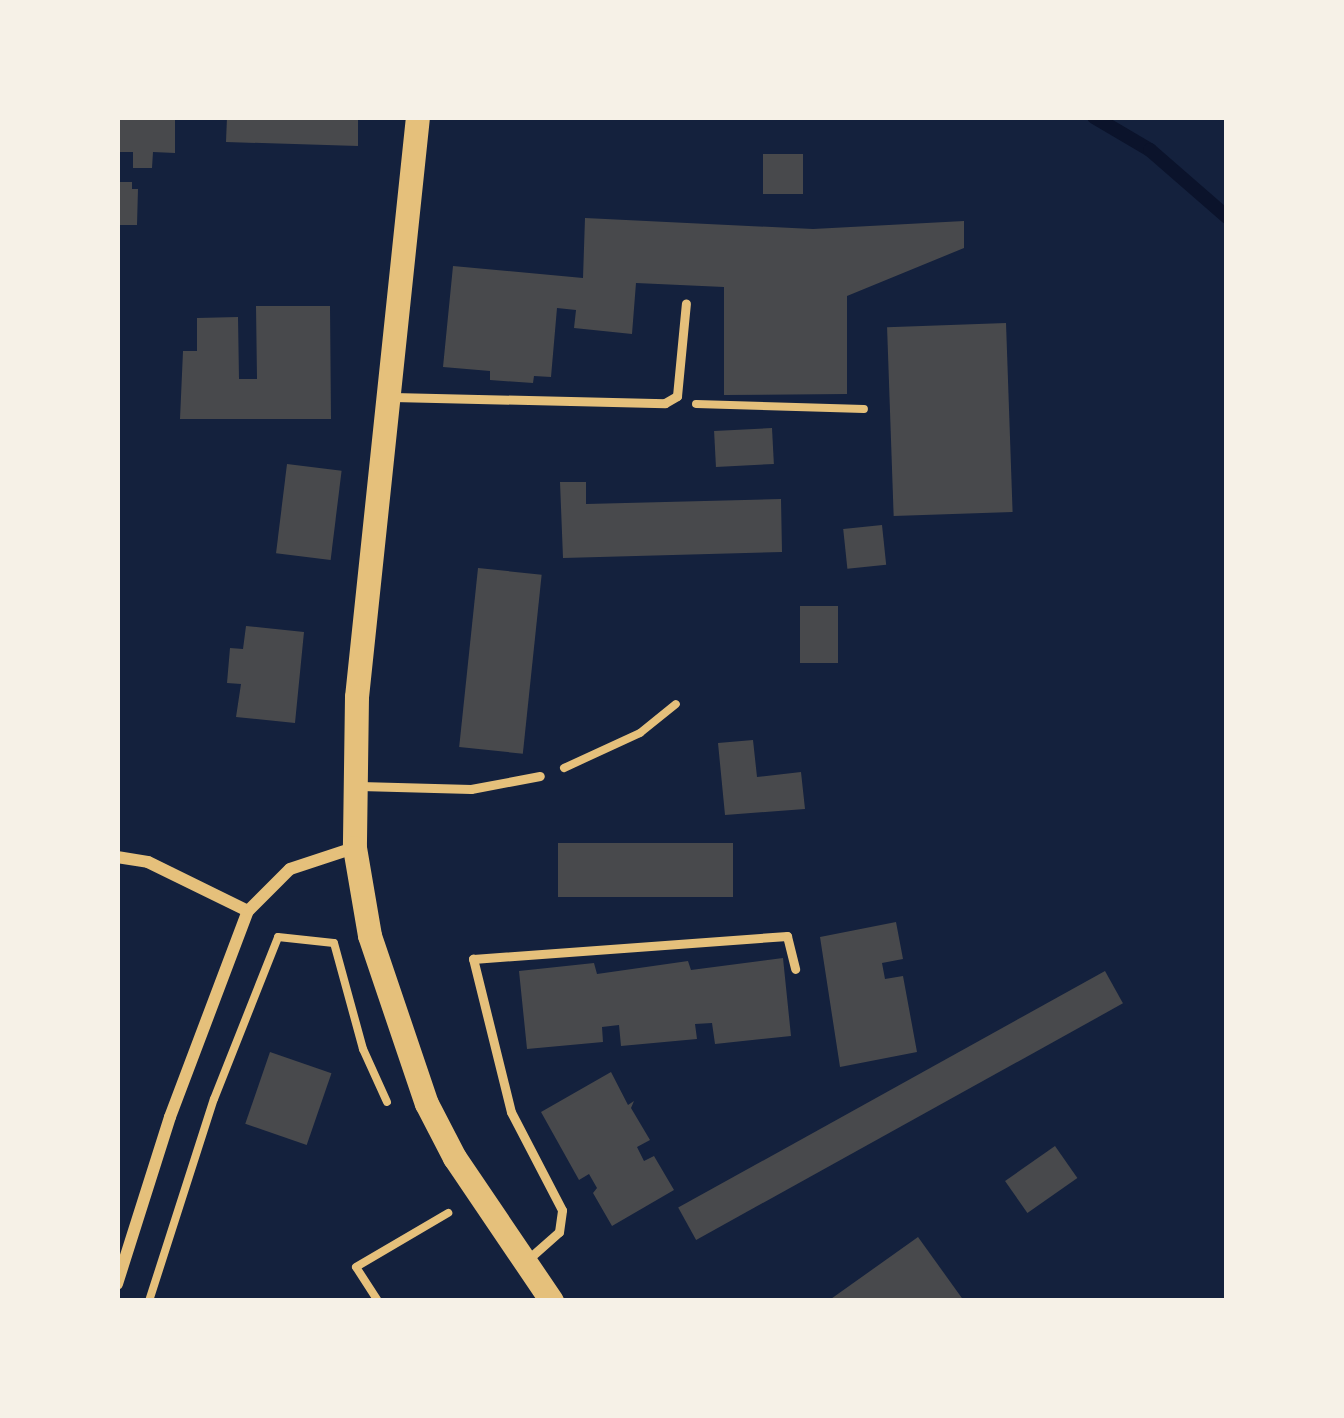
<!DOCTYPE html>
<style>
body{margin:0}
#map{position:relative;width:1344px;height:1418px;overflow:hidden;background:#14213d;font-family:"Times New Roman",serif}
div>[style]{position:absolute}
.stream>*{height:14px;margin:-7px;padding:0 7px;transform-origin:7px;border-radius:7px;background:#0b132b}
.building>*{inset:0;background:#48494c;transform-origin:0 0}
.path>*{height:8px;margin:-4px;padding:0 4px;transform-origin:4px;border-radius:4px;background:#e5c07b}
.service>*{height:9px;margin:-4.5px;padding:0 4.5px;transform-origin:4.5px;border-radius:4.5px;background:#e5c07b}
.minor>*{height:12px;margin:-6px;padding:0 6px;transform-origin:6px;border-radius:6px;background:#e5c07b}
.secondary>*{height:24px;margin:-12px;padding:0 12px;transform-origin:12px;border-radius:12px;background:#e5c07b}
span{translate:-50% -50%;white-space:nowrap;text-align:center;line-height:1.15;-webkit-text-stroke:12px #f6f1e7;paint-order:stroke}
.frame{position:absolute;inset:0;border:120px solid #f6f1e7;pointer-events:none}
</style>
<div id="map">
<div class="stream">
<div style="left:1094px;top:117px;width:65px;rotate:30.5deg"></div>
<div style="left:1150px;top:150px;width:102px;rotate:41deg"></div>
</div>
<div class="building">
<div style="clip-path:polygon(117px 117px,175px 117px,175px 153px,153px 152px,152px 168px,133px 168px,133px 152px,117px 152px)"></div>
<div style="clip-path:polygon(227px 117px,358px 117px,358px 146px,226px 142px)"></div>
<div style="left:763px;top:154px;width:40px;height:40px"></div>
<div style="clip-path:polygon(117px 182px,132px 182px,132px 189px,138px 189px,137px 225px,117px 225px)"></div>
<div style="clip-path:polygon(585px 218px,813px 229px,964px 221px,964px 248px,847px 296px,847px 394px,724px 395px,724px 287px,636px 283px,632px 334px,574px 328px,576px 310px,557px 308px,551px 377px,534px 376px,533px 383px,490px 380px,490px 371px,443px 367px,453px 266px,583px 278px)"></div>
<div style="clip-path:polygon(256px 306px,330px 306px,331px 419px,180px 419px,183px 351px,197px 351px,197px 318px,238px 317px,239px 379px,257px 379px)"></div>
<div style="left:1006px;top:323px;width:189px;height:119px;rotate:88deg"></div>
<div style="left:772px;top:428px;width:36px;height:58px;rotate:87deg"></div>
<div style="left:287px;top:464px;width:55px;height:90px;rotate:7deg"></div>
<div style="clip-path:polygon(560px 482px,586px 482px,586px 504px,781px 499px,782px 552px,563px 558px)"></div>
<div style="left:882px;top:525px;width:40px;height:39px;rotate:84deg"></div>
<div style="left:478px;top:568px;width:64px;height:180px;rotate:6deg"></div>
<div style="left:800px;top:606px;width:38px;height:57px"></div>
<div style="clip-path:polygon(246px 626px,304px 632px,295px 723px,236px 717px,241px 684px,227px 683px,230px 648px,243px 649px)"></div>
<div style="clip-path:polygon(753px 740px,757px 777px,801px 772px,805px 809px,725px 815px,718px 743px)"></div>
<div style="left:558px;top:843px;width:175px;height:54px"></div>
<div style="clip-path:polygon(896px 922px,903px 959px,882px 963px,885px 979px,903px 976px,917px 1052px,840px 1067px,820px 937px)"></div>
<div style="clip-path:polygon(783px 958px,791px 1036px,715px 1044px,712px 1023px,695px 1024px,697px 1039px,621px 1046px,619px 1025px,602px 1027px,603px 1042px,527px 1049px,519px 971px,594px 963px,597px 974px,688px 961px,691px 970px)"></div>
<div style="left:1105px;top:971px;width:37px;height:488px;rotate:61deg"></div>
<div style="left:270px;top:1052px;width:65px;height:76px;rotate:19deg"></div>
<div style="clip-path:polygon(611px 1072px,628px 1105px,634px 1101px,631px 1108px,650px 1140px,637px 1147px,644px 1161px,654px 1156px,674px 1190px,612px 1226px,593px 1193px,597px 1188px,589px 1174px,579px 1180px,541px 1112px)"></div>
<div style="left:1055px;top:1146px;width:39px;height:61px;rotate:55deg"></div>
<div style="clip-path:polygon(918px 1237px,964px 1301px,828px 1301px)"></div>
</div>
<div class="path">
<div style="left:696px;top:404px;width:168px;rotate:1.7deg"></div>
<div style="left:564px;top:768px;width:84px;rotate:-24.7deg"></div>
<div style="left:640px;top:733px;width:46px;rotate:-38.9deg"></div>
<div style="left:149px;top:1301px;width:212px;rotate:-72.2deg"></div>
<div style="left:214px;top:1099px;width:174px;rotate:-68.4deg"></div>
<div style="left:278px;top:937px;width:56px;rotate:6.1deg"></div>
<div style="left:334px;top:943px;width:110px;rotate:74.7deg"></div>
<div style="left:363px;top:1049px;width:58px;rotate:65.6deg"></div>
<div style="left:378px;top:1301px;width:40px;rotate:-122.9deg"></div>
<div style="left:356px;top:1267px;width:107px;rotate:-30.4deg"></div>
</div>
<div class="service">
<div style="left:393px;top:397px;width:272px;rotate:1.3deg"></div>
<div style="left:665px;top:403px;width:14px;rotate:-30deg"></div>
<div style="left:677px;top:396px;width:93px;rotate:-84.5deg"></div>
<div style="left:360px;top:786px;width:111px;rotate:1.5deg"></div>
<div style="left:471px;top:789px;width:70px;rotate:-10.7deg"></div>
<div style="left:525px;top:1262px;width:45px;rotate:-41.4deg"></div>
<div style="left:559px;top:1232px;width:22px;rotate:-82deg"></div>
<div style="left:562px;top:1210px;width:110px;rotate:-117.5deg"></div>
<div style="left:511px;top:1112px;width:158px;rotate:-103.9deg"></div>
<div style="left:473px;top:959px;width:315px;rotate:-4.2deg"></div>
<div style="left:787px;top:936px;width:34px;rotate:76deg"></div>
</div>
<div class="minor">
<div style="left:117px;top:857px;width:31px;rotate:9deg"></div>
<div style="left:148px;top:862px;width:111px;rotate:26.1deg"></div>
<div style="left:117px;top:1284px;width:175px;rotate:-72.4deg"></div>
<div style="left:170px;top:1117px;width:220px;rotate:-69.3deg"></div>
<div style="left:248px;top:911px;width:59px;rotate:-45deg"></div>
<div style="left:290px;top:869px;width:67px;rotate:-18.2deg"></div>
</div>
<div class="secondary">
<div style="left:418px;top:117px;width:583px;rotate:96deg"></div>
<div style="left:357px;top:697px;width:151px;rotate:90.8deg"></div>
<div style="left:355px;top:848px;width:89px;rotate:80.3deg"></div>
<div style="left:370px;top:936px;width:177px;rotate:71.3deg"></div>
<div style="left:427px;top:1104px;width:61px;rotate:62.6deg"></div>
<div style="left:455px;top:1158px;width:173px;rotate:55.9deg"></div>
</div>
<div class="frame"></div>
</div>
